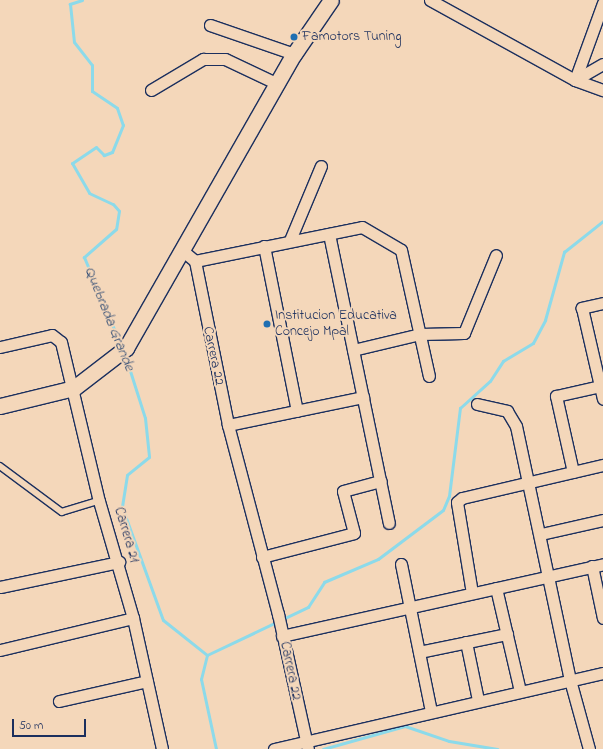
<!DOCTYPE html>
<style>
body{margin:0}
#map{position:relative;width:603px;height:749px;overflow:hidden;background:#f4d7ba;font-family:"Indie Flower",sans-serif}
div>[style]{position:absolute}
.stream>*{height:3px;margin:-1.5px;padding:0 1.5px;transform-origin:1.5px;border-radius:1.5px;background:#8cdaea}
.roads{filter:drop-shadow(1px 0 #1b2f5e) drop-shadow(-1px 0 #1b2f5e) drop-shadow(0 1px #1b2f5e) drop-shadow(0 -1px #1b2f5e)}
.lane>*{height:5.5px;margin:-2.75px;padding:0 2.75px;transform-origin:2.75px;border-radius:2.75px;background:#f4d7ba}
.street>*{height:11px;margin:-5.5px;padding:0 5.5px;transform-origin:5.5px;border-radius:5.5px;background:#f4d7ba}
.secondary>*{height:15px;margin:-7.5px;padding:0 7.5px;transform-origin:7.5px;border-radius:7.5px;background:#f4d7ba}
.dots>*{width:11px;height:11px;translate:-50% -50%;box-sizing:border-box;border:2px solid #f4d7ba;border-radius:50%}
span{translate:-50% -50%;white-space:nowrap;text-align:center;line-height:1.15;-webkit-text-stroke:4px #f4d7ba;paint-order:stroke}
.poi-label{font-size:14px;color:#1b2f5e}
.left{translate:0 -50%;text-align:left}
.street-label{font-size:14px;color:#1b2f5e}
.water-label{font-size:15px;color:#2c4973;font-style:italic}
.scale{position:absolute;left:12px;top:719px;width:74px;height:18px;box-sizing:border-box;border:2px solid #1b2f5e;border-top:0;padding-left:5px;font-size:12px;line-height:14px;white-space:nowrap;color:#1b2f5e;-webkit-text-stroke:3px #f4d7ba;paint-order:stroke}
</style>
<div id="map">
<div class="stream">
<div style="left:82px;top:0;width:13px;rotate:162deg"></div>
<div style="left:70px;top:4px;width:38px;rotate:84deg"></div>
<div style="left:74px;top:42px;width:29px;rotate:52deg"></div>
<div style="left:92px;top:65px;width:26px;rotate:90deg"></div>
<div style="left:92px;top:91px;width:30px;rotate:34deg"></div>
<div style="left:117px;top:108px;width:18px;rotate:71deg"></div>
<div style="left:123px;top:125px;width:29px;rotate:112deg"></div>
<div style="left:112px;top:152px;width:9px;rotate:159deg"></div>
<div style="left:104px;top:155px;width:11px;rotate:-135deg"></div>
<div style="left:96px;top:147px;width:29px;rotate:146deg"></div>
<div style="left:72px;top:163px;width:34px;rotate:60deg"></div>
<div style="left:89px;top:193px;width:26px;rotate:25deg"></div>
<div style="left:113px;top:204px;width:9px;rotate:49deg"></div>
<div style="left:119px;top:211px;width:18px;rotate:99deg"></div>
<div style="left:116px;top:229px;width:43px;rotate:138.8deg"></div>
<div style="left:84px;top:257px;width:96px;rotate:67.4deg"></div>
<div style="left:125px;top:355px;width:66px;rotate:72.4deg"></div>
<div style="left:145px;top:418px;width:39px;rotate:84deg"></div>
<div style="left:149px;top:457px;width:28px;rotate:141deg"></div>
<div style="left:127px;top:475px;width:32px;rotate:99deg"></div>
<div style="left:122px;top:507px;width:120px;rotate:70.1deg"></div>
<div style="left:163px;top:620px;width:56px;rotate:38.5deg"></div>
<div style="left:207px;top:655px;width:112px;rotate:-25.4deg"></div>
<div style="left:308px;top:607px;width:30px;rotate:-57deg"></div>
<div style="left:324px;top:582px;width:59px;rotate:-23.1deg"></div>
<div style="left:378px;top:559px;width:81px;rotate:-37deg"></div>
<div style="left:443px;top:510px;width:15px;rotate:-67deg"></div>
<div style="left:449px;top:496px;width:89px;rotate:-82.9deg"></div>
<div style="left:460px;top:408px;width:40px;rotate:-42deg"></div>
<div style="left:490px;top:381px;width:24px;rotate:-57deg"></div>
<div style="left:503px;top:361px;width:35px;rotate:-31deg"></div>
<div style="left:533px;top:343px;width:26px;rotate:-62deg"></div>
<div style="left:545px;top:320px;width:71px;rotate:-74.4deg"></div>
<div style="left:564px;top:252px;width:50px;rotate:-38.5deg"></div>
<div style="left:207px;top:655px;width:25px;rotate:104deg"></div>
<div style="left:201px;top:679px;width:72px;rotate:77.9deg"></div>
<div style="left:323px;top:749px;width:85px;rotate:-15.7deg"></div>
<div style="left:405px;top:726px;width:46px;rotate:18.8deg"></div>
<div style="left:449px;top:741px;width:49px;rotate:9.5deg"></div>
</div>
<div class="roads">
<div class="lane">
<div style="left:0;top:466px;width:77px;rotate:36.6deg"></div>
<div style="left:62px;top:512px;width:39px;rotate:-17deg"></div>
</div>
<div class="street">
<div style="left:430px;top:0;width:166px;rotate:28.9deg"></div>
<div style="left:575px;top:80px;width:30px;rotate:20deg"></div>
<div style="left:210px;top:25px;width:89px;rotate:19deg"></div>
<div style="left:575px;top:80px;width:82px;rotate:-70deg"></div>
<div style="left:575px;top:80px;width:32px;rotate:-30deg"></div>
<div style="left:151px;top:90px;width:61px;rotate:-30.8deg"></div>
<div style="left:203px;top:59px;width:22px"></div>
<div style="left:225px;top:59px;width:59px;rotate:25.3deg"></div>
<div style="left:329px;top:234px;width:295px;rotate:78.3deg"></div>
<div style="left:290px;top:240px;width:80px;rotate:-67.3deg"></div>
<div style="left:264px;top:246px;width:168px;rotate:78.7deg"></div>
<div style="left:183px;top:251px;width:16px;rotate:40deg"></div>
<div style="left:195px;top:261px;width:167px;rotate:78.6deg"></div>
<div style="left:228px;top:425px;width:196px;rotate:75.2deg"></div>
<div style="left:278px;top:614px;width:138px;rotate:77.5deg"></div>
<div style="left:195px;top:261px;width:170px;rotate:-11.5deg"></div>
<div style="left:362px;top:227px;width:45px;rotate:30.5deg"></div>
<div style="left:401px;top:250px;width:129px;rotate:77.5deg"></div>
<div style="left:603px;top:303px;width:22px;rotate:167deg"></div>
<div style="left:582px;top:308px;width:93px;rotate:77deg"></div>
<div style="left:0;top:347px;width:53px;rotate:-13deg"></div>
<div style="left:52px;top:335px;width:11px;rotate:38deg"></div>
<div style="left:61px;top:342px;width:163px;rotate:76.6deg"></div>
<div style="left:99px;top:501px;width:122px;rotate:73.8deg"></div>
<div style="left:133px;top:618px;width:134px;rotate:77.5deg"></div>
<div style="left:353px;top:350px;width:69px;rotate:-13.4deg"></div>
<div style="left:420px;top:334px;width:44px;rotate:-1.3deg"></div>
<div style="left:464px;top:333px;width:84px;rotate:-67.7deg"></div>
<div style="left:477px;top:404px;width:31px;rotate:13deg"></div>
<div style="left:507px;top:411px;width:17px;rotate:59deg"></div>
<div style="left:516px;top:426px;width:260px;rotate:78deg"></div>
<div style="left:570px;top:680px;width:72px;rotate:74.6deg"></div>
<div style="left:228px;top:425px;width:138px;rotate:-11.7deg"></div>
<div style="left:573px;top:472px;width:78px;rotate:-102.6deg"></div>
<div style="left:556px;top:396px;width:45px;rotate:-12.8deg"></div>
<div style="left:541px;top:534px;width:64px;rotate:-12.7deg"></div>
<div style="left:262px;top:557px;width:95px;rotate:-14.6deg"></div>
<div style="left:354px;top:533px;width:43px;rotate:-104.7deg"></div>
<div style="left:343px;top:491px;width:39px;rotate:-15deg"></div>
<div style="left:401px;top:564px;width:150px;rotate:78.5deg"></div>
<div style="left:592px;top:566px;width:53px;rotate:78.1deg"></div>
<div style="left:0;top:587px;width:122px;rotate:-11.9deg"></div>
<div style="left:496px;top:588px;width:106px;rotate:76.9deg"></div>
<div style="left:472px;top:593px;width:92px;rotate:-99.4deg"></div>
<div style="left:457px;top:502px;width:6px;rotate:-39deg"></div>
<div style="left:462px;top:498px;width:145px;rotate:-13.2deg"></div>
<div style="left:282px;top:636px;width:329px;rotate:-12.6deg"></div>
<div style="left:466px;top:642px;width:59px;rotate:78.3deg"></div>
<div style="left:0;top:650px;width:137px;rotate:-13.5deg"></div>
<div style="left:419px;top:652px;width:90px;rotate:-11.6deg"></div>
<div style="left:59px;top:701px;width:90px;rotate:-12.8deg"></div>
<div style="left:274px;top:749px;width:338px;rotate:-13deg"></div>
</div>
<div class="secondary">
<div style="left:0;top:406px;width:76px;rotate:-13.7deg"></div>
<div style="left:74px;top:388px;width:66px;rotate:-37.6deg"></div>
<div style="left:126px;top:348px;width:339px;rotate:-60.3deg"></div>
<div style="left:294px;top:54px;width:65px;rotate:-55.6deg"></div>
</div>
</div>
<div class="dots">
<div style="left:294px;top:37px;background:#1f6fb2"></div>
<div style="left:267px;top:324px;background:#1f6fb2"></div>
</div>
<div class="poi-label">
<span class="left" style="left:302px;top:37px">Famotors Tuning</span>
<span class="left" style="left:275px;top:324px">Institucion Educativa<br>Concejo Mpal</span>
</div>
<div class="street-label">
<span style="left:213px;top:356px;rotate:78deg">Carrera 22</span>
<span style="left:126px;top:535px;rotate:73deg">Carrera 21</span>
<span style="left:290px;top:671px;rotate:78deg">Carrera 22</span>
</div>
<div class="water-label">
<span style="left:109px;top:319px;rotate:68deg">Quebrada Grande</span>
</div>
<div class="scale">50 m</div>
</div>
